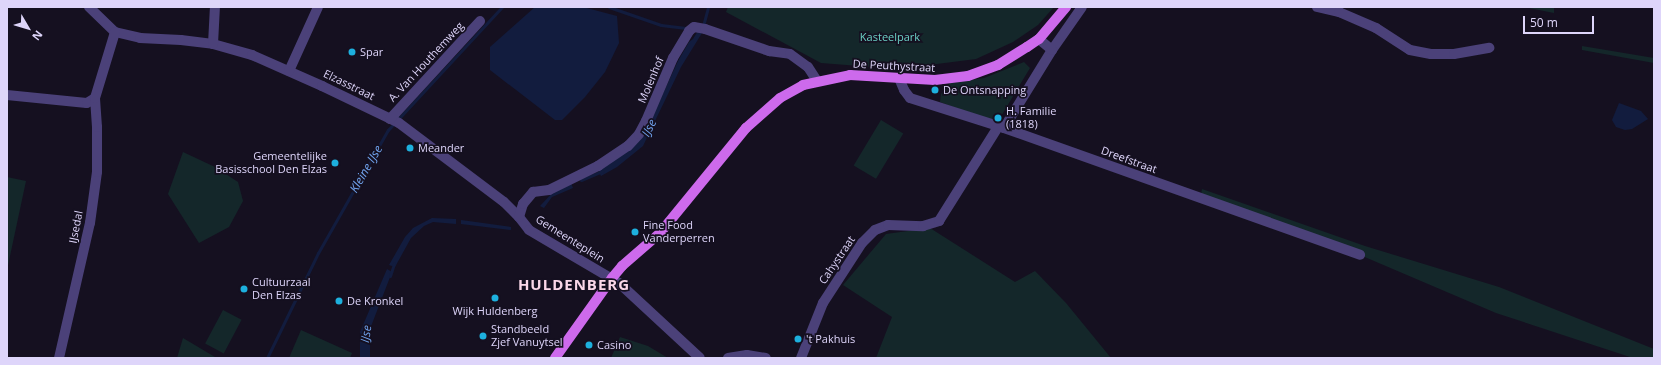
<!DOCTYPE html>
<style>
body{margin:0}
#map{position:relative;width:1661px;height:365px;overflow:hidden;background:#151020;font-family:"Open Sans",sans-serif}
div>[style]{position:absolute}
.green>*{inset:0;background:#14272a;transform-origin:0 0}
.water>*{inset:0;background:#121c3e}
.stream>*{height:3px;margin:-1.5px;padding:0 1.5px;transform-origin:1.5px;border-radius:1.5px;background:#121c3e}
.minor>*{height:10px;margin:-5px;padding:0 5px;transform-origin:5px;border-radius:5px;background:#4b4179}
.major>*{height:10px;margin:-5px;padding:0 5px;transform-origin:5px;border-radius:5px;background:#cd6aec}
.dots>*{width:11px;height:11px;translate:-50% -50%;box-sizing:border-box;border:2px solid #151020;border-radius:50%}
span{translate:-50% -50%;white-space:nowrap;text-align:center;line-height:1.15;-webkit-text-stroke:3.5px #151020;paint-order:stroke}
.park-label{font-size:11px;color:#6bd0c5}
.poi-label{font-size:11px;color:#ded5fa}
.left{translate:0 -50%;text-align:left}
.right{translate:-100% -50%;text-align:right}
.street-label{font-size:11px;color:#ded5fa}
.water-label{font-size:12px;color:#70a2ec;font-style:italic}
.district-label{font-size:15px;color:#fad7e8;font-weight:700;letter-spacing:1px}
.frame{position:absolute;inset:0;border:8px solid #ded5fa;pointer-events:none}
.north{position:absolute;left:8px;top:8px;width:40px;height:40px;-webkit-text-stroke:3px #151020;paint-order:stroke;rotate:128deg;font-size:11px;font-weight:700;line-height:16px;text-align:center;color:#ded5fa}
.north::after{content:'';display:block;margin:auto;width:14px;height:18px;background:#ded5fa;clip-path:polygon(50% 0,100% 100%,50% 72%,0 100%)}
.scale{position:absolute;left:1523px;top:16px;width:71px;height:18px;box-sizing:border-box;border:2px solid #ded5fa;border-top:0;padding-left:5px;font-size:12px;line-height:14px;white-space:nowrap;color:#ded5fa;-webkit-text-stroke:3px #151020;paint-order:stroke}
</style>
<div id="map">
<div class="green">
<div style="clip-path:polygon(728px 7px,1054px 7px,1038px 25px,1013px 42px,976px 59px,921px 66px,872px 67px,821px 63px,726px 12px)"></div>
<div style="clip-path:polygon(1524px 7px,1554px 7px,1554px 13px)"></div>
<div style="clip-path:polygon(1582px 46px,1654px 58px,1654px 63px,1582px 50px)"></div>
<div style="clip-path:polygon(1024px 62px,1030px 68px,997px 123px,940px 102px,941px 94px,950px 83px,984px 78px)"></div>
<div style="left:881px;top:120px;width:26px;height:53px;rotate:31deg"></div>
<div style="clip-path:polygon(183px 152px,215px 167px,238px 182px,243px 201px,229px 227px,199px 243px,168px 194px)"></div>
<div style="clip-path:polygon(7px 177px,26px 181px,7px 270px)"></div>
<div style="clip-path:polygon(1202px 189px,1365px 246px,1499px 287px,1654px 349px,1654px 358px,1633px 358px,1496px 313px,1360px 255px,1200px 199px)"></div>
<div style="clip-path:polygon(930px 228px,1015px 282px,1035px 271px,1066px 303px,1111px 358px,876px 358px,892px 317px,843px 285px,886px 234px)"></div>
<div style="left:223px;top:310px;width:21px;height:38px;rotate:28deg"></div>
<div style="clip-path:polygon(301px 330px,352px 353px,350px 358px,289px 358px)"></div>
<div style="clip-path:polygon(620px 337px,648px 346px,668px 358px,611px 358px)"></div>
<div style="clip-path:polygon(183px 338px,215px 357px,216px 358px,177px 358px)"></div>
</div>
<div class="water">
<div style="clip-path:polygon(535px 7px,583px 7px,617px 16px,619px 43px,605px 72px,585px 97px,562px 120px,555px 120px,490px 70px,490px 47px)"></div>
<div style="clip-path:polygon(699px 29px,702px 33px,681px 67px,643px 146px,617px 167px,601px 176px,598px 170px,652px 117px,678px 61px,689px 42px,693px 39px)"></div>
<div style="clip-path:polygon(1619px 103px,1641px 111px,1648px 119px,1632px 129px,1625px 130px,1616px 127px,1612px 120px)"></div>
<div style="clip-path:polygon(571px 183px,573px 188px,552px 197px,544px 208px,540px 206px,554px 191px)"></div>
<div style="clip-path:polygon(432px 218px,456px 219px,456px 224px,433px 222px,424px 226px,411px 238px,395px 267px,389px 265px,405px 237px,413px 228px)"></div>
<div style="clip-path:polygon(461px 220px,483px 223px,511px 227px,511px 230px,461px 224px)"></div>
<div style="clip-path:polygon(387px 269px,392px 272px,370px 329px,370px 358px,360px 358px,360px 332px)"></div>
</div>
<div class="stream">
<div style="left:609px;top:7px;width:55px;rotate:19.1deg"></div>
<div style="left:661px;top:25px;width:25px;rotate:7deg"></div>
<div style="left:703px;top:26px;width:20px;rotate:-75deg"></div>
<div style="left:581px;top:180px;width:23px;rotate:-23deg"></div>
<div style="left:390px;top:276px;width:13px;rotate:-72deg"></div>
<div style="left:267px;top:358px;width:117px;rotate:-64.1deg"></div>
<div style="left:318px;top:253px;width:142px;rotate:-60.4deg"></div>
<div style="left:388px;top:130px;width:168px;rotate:-47.2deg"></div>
</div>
<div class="minor">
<div style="left:89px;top:7px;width:36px;rotate:44deg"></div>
<div style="left:115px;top:32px;width:26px;rotate:13deg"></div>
<div style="left:140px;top:38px;width:41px;rotate:2.8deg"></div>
<div style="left:181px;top:40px;width:32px;rotate:7deg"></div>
<div style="left:213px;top:44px;width:41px;rotate:15.8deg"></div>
<div style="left:252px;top:55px;width:77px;rotate:23.9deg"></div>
<div style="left:322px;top:86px;width:85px;rotate:25.7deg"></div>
<div style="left:399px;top:123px;width:131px;rotate:37deg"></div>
<div style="left:504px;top:202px;width:21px;rotate:45deg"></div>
<div style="left:519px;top:217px;width:16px;rotate:52deg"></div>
<div style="left:529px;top:230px;width:104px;rotate:30.5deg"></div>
<div style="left:619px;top:283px;width:110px;rotate:42.8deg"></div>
<div style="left:1317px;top:7px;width:23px;rotate:13deg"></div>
<div style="left:1339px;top:12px;width:40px;rotate:23.4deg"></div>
<div style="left:1376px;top:28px;width:40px;rotate:32.9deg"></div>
<div style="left:1410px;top:50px;width:21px;rotate:11deg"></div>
<div style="left:1431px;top:54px;width:23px"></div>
<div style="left:1454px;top:54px;width:36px;rotate:-10deg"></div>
<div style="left:213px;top:44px;width:37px;rotate:-87deg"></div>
<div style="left:1052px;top:50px;width:52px;rotate:-55.1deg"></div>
<div style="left:289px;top:71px;width:70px;rotate:-65.6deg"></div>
<div style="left:899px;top:78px;width:13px;rotate:67deg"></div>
<div style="left:904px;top:90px;width:10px;rotate:53deg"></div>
<div style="left:910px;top:98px;width:99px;rotate:17.7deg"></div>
<div style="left:1004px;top:128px;width:378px;rotate:19.6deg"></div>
<div style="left:7px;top:95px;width:80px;rotate:5.7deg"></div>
<div style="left:87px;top:103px;width:9px;rotate:-32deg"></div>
<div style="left:390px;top:119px;width:133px;rotate:-47.4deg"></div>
<div style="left:1004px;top:128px;width:92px;rotate:-58.4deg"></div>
<div style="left:1052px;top:50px;width:17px;rotate:-140deg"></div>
<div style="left:519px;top:217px;width:14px;rotate:-73deg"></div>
<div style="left:523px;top:204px;width:16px;rotate:-50deg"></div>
<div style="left:533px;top:192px;width:16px;rotate:-7deg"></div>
<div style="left:549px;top:190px;width:55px;rotate:-26.1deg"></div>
<div style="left:598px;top:166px;width:36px;rotate:-34deg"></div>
<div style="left:628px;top:146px;width:16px;rotate:-47deg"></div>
<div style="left:639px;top:134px;width:15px;rotate:-62deg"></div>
<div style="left:646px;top:121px;width:69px;rotate:-66.8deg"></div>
<div style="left:673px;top:58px;width:31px;rotate:-59deg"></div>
<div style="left:689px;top:31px;width:6px;rotate:-39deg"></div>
<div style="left:694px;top:27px;width:11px;rotate:10deg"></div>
<div style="left:705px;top:29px;width:68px;rotate:19deg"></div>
<div style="left:769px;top:51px;width:21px;rotate:8deg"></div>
<div style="left:790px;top:54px;width:22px;rotate:36deg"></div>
<div style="left:808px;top:67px;width:17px;rotate:57deg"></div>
<div style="left:59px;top:358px;width:139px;rotate:-77.1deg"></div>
<div style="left:90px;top:223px;width:51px;rotate:-82.2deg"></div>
<div style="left:97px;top:172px;width:45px;rotate:-90deg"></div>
<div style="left:97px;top:127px;width:29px;rotate:-94deg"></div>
<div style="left:95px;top:98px;width:69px;rotate:-73.1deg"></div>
<div style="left:728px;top:358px;width:19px;rotate:-9deg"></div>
<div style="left:747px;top:355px;width:19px;rotate:9deg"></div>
<div style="left:801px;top:358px;width:59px;rotate:-68.2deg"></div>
<div style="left:823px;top:303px;width:72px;rotate:-57deg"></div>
<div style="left:862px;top:243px;width:18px;rotate:-45deg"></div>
<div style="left:875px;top:230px;width:14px;rotate:-21deg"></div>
<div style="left:888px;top:225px;width:35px;rotate:2deg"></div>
<div style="left:923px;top:226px;width:17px;rotate:-17deg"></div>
<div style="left:939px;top:221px;width:111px;rotate:-57.9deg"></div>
</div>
<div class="major">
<div style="left:555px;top:358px;width:98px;rotate:-54.5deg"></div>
<div style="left:612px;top:278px;width:16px;rotate:-50deg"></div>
<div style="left:622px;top:266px;width:50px;rotate:-41deg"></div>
<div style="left:660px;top:233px;width:136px;rotate:-50.7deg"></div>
<div style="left:746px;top:128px;width:45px;rotate:-41.4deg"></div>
<div style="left:780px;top:98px;width:26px;rotate:-29deg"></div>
<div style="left:803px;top:85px;width:48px;rotate:-12deg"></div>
<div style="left:850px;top:75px;width:85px;rotate:3.4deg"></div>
<div style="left:935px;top:80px;width:33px;rotate:-7deg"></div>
<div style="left:968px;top:76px;width:32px;rotate:-20deg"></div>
<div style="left:998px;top:65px;width:34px;rotate:-32deg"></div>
<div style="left:1027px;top:47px;width:14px;rotate:-34deg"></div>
<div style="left:1039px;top:39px;width:42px;rotate:-49.8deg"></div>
</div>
<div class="dots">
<div style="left:352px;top:52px;background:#1db0de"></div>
<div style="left:935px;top:90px;background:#1db0de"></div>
<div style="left:998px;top:118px;background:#1db0de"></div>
<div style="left:410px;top:148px;background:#1db0de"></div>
<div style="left:335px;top:163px;background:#1db0de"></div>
<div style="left:635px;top:232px;background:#1db0de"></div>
<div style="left:244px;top:289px;background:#1db0de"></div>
<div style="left:495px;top:298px;background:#1db0de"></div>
<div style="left:339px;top:301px;background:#1db0de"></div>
<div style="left:483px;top:336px;background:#1db0de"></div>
<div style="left:798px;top:339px;background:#1db0de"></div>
<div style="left:589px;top:345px;background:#1db0de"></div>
</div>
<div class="park-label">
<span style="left:890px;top:37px">Kasteelpark</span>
</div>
<div class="poi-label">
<span class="left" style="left:360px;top:52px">Spar</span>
<span class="left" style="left:943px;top:90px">De Ontsnapping</span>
<span class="left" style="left:1006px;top:118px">H. Familie<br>(1818)</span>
<span class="left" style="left:418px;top:148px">Meander</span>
<span class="right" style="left:327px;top:163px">Gemeentelijke<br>Basisschool Den Elzas</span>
<span class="left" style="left:643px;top:232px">Fine Food<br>Vanderperren</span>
<span class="left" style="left:252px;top:289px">Cultuurzaal<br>Den Elzas</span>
<span class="left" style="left:347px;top:301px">De Kronkel</span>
<span style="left:495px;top:311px">Wijk Huldenberg</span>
<span class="left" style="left:491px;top:336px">Standbeeld<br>Zjef Vanuytsel</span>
<span class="left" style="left:806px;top:339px">'t Pakhuis</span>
<span class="left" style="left:597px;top:345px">Casino</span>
</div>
<div class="street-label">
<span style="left:426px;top:62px;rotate:-47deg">A. Van Houthemweg</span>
<span style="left:894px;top:66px;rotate:3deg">De Peuthystraat</span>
<span style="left:651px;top:80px;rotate:-67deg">Molenhof</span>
<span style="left:349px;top:85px;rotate:26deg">Elzasstraat</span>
<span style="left:1129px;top:160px;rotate:20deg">Dreefstraat</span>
<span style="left:76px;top:227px;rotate:-79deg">IJsedal</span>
<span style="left:570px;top:239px;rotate:32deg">Gemeenteplein</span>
<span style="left:837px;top:260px;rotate:-56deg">Cahystraat</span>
</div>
<div class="water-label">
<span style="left:649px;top:128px;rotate:-63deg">IJse</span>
<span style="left:366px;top:169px;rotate:-60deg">Kleine IJse</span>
<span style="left:366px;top:334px;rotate:-81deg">IJse</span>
</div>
<div class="district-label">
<span style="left:574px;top:285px">HULDENBERG</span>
</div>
<div class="frame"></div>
<div class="north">N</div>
<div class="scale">50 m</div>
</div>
